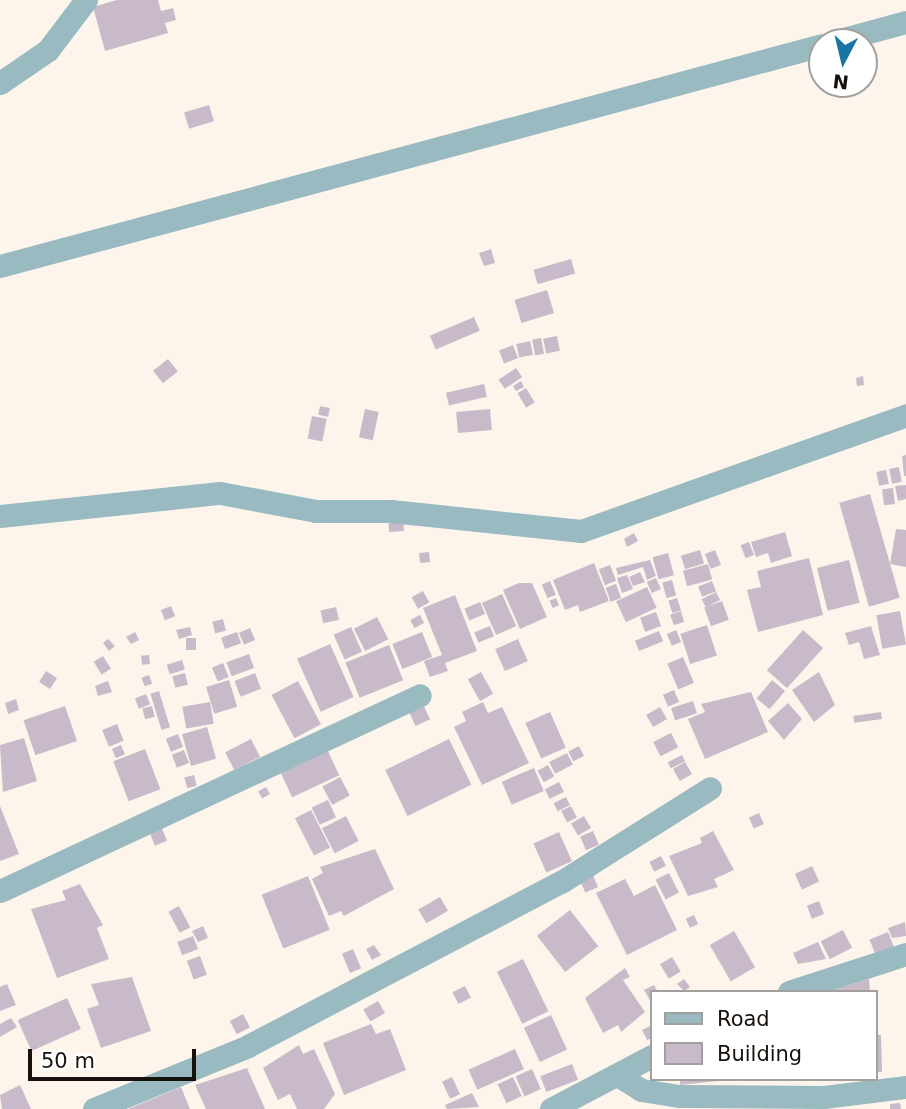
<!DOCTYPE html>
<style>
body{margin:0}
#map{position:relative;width:906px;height:1109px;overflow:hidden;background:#fdf5eb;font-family:"DejaVu Sans",sans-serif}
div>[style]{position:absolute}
.building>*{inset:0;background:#c9bac9;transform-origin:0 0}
.minor>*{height:23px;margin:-11.5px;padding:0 11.5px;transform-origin:11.5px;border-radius:11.5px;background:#99bac1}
span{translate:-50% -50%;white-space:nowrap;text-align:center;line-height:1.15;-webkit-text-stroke:5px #fff;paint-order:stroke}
.legend{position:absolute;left:650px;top:990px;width:228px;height:91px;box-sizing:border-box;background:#fff;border:2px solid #a2a09e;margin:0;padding:9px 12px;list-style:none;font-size:21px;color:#17120d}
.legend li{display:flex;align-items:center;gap:14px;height:35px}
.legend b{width:35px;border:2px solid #a2a09e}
.north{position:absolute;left:808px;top:28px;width:70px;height:70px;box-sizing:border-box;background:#fff;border:2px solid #a2a09e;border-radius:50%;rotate:187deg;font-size:19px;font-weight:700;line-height:28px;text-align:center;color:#17120d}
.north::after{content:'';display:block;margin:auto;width:24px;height:32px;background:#1a75a3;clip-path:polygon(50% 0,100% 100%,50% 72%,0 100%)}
.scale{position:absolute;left:28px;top:1049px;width:168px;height:32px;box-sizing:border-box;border:4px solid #17120d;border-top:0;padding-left:9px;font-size:21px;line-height:24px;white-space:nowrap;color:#17120d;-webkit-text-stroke:5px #fff;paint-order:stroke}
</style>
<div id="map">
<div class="building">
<div style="clip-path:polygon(117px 0,158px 0,161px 11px,173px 8px,176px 20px,165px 23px,168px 33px,105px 51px,93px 7px)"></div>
<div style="left:209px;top:105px;width:17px;height:26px;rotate:73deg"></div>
<div style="clip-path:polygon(491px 249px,495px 263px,484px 266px,479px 253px)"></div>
<div style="left:571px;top:259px;width:15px;height:39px;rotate:74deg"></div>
<div style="left:547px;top:290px;width:24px;height:34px;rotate:73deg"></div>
<div style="left:474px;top:317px;width:15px;height:48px;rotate:67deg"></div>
<div style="left:557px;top:336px;width:15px;height:14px;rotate:79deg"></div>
<div style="left:541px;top:338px;width:16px;height:9px;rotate:79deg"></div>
<div style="left:530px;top:341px;width:14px;height:14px;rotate:78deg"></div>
<div style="left:513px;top:345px;width:14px;height:15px;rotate:69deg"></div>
<div style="left:168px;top:359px;width:16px;height:19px;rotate:52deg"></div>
<div style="left:516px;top:368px;width:11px;height:21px;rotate:56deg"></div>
<div style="clip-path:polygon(863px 376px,864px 385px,857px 386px,856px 378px)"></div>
<div style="clip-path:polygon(521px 381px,524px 387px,516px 391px,513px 386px)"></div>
<div style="left:484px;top:384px;width:13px;height:39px;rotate:77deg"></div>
<div style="left:526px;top:388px;width:17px;height:10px;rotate:59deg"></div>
<div style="left:320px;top:406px;width:10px;height:9px;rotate:11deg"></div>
<div style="left:365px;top:409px;width:14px;height:29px;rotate:12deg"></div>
<div style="left:490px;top:409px;width:21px;height:34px;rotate:85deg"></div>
<div style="left:312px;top:416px;width:15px;height:23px;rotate:11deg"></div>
<div style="clip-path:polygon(906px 455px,906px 476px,904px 476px,902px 456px)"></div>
<div style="left:899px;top:467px;width:15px;height:10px;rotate:79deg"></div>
<div style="left:886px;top:470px;width:14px;height:10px;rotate:78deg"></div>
<div style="clip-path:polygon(906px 485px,906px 499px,898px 501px,895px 486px)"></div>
<div style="left:893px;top:488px;width:16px;height:11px;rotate:83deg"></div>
<div style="left:870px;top:494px;width:108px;height:32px;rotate:74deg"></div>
<div style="left:403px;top:516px;width:15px;height:15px;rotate:86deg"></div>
<div style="clip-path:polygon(896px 529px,906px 530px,906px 567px,890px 564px)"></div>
<div style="clip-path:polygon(785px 532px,792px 556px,771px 563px,768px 553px,756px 557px,751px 542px)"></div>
<div style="clip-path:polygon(634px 533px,638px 541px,627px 547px,624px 539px)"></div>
<div style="left:749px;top:542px;width:14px;height:9px;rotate:69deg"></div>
<div style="left:700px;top:550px;width:14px;height:20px;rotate:73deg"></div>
<div style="left:715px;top:550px;width:16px;height:11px;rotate:68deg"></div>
<div style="left:429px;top:552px;width:10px;height:10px;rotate:84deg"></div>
<div style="left:668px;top:553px;width:23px;height:16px;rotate:75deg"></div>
<div style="clip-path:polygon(809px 558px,823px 615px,758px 632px,747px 590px,761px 587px,757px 571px)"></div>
<div style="clip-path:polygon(650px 560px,656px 576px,647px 580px,643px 567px,618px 575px,616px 568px)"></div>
<div style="left:849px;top:560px;width:44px;height:33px;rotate:76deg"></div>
<div style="clip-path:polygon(594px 563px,609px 601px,580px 612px,578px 605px,565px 610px,553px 580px)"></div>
<div style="left:708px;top:564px;width:16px;height:26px;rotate:75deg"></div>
<div style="left:610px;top:565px;width:17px;height:12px;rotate:69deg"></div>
<div style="clip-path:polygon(640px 572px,645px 582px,633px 586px,629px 577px)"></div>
<div style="clip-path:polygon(627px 575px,633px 589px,622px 593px,617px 578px)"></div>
<div style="left:656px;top:578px;width:12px;height:10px;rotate:66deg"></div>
<div style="left:672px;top:580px;width:16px;height:10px;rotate:75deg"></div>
<div style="left:550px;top:581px;width:15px;height:9px;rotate:67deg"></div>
<div style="left:712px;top:581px;width:11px;height:15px;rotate:68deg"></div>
<div style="clip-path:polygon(519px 583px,532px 583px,547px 617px,520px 629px,503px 590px)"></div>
<div style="left:616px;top:584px;width:15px;height:11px;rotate:70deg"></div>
<div style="left:647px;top:587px;width:23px;height:34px;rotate:65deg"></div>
<div style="left:423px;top:591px;width:13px;height:13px;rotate:61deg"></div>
<div style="left:716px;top:592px;width:9px;height:16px;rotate:63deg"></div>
<div style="left:502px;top:594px;width:35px;height:22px;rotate:66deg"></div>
<div style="clip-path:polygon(455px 595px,477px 651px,445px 663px,448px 671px,430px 677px,424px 661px,442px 655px,423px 608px)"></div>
<div style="left:556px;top:598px;width:8px;height:7px;rotate:67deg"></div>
<div style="left:677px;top:598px;width:13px;height:9px;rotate:72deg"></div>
<div style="left:722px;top:601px;width:20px;height:19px;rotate:70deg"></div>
<div style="left:480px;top:602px;width:13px;height:17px;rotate:67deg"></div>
<div style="left:171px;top:606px;width:11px;height:11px;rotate:68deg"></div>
<div style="left:336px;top:607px;width:13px;height:16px;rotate:77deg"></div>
<div style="clip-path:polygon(681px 611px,684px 622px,674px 625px,670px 615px)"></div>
<div style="left:900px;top:611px;width:34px;height:24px;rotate:80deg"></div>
<div style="left:656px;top:612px;width:15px;height:17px;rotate:70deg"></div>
<div style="left:420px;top:615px;width:9px;height:11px;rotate:63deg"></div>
<div style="left:377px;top:617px;width:25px;height:26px;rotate:63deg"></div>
<div style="left:223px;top:619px;width:12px;height:11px;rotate:76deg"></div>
<div style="left:707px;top:625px;width:32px;height:28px;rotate:72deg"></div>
<div style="left:490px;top:626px;width:11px;height:17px;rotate:68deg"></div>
<div style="clip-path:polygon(871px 626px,880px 655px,864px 659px,859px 642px,849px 645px,845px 633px)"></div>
<div style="clip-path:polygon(190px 627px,192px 635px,179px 639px,176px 630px)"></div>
<div style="left:351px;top:627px;width:27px;height:19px;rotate:66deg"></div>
<div style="left:250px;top:628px;width:13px;height:12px;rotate:67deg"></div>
<div style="left:676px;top:630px;width:13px;height:10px;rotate:67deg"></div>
<div style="left:803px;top:630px;width:27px;height:54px;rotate:42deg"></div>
<div style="left:659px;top:631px;width:11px;height:26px;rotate:68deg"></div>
<div style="clip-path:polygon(135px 632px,139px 640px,131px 644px,126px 637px)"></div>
<div style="left:237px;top:632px;width:12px;height:17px;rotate:70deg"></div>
<div style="left:422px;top:632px;width:27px;height:32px;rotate:68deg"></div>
<div style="left:186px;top:638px;width:10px;height:12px"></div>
<div style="clip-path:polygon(108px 639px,115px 646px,109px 651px,103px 643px)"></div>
<div style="left:518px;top:639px;width:24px;height:25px;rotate:66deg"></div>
<div style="left:330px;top:644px;width:58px;height:36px;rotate:66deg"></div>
<div style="left:389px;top:645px;width:38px;height:47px;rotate:68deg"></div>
<div style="left:249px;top:654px;width:15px;height:24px;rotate:70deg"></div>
<div style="left:149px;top:655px;width:9px;height:8px;rotate:84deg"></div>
<div style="left:103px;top:656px;width:15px;height:11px;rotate:58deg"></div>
<div style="left:683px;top:657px;width:28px;height:17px;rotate:67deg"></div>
<div style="left:182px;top:660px;width:10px;height:16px;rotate:73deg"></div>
<div style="left:223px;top:663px;width:15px;height:12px;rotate:67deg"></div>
<div style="left:46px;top:671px;width:13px;height:13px;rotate:32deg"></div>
<div style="left:481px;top:672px;width:25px;height:15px;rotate:61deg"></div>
<div style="clip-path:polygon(819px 672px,835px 705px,814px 722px,792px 690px)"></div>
<div style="left:185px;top:673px;width:12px;height:13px;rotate:76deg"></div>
<div style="left:255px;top:673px;width:17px;height:22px;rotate:69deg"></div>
<div style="left:149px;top:675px;width:9px;height:8px;rotate:69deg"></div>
<div style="left:229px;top:680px;width:28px;height:24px;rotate:73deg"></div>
<div style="left:772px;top:680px;width:17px;height:24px;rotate:40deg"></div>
<div style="clip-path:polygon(108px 681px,112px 692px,98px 696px,95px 686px)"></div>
<div style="left:298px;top:681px;width:49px;height:30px;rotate:62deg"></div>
<div style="left:674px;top:690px;width:13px;height:12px;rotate:67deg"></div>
<div style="left:159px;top:691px;width:38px;height:9px;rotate:73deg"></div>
<div style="clip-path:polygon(751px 692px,768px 732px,705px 759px,688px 719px,705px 712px,701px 704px)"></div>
<div style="left:146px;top:694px;width:11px;height:12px;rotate:68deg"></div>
<div style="clip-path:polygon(16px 699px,19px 710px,8px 714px,5px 703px)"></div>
<div style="left:693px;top:701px;width:13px;height:23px;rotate:72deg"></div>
<div style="left:210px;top:702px;width:22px;height:28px;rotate:80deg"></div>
<div style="left:422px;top:702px;width:19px;height:16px;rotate:65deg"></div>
<div style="clip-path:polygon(483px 702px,488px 713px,502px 707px,529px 763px,482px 785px,454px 727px,466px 721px,462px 712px)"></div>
<div style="clip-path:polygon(788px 703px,802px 719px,784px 740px,768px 721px)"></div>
<div style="left:65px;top:706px;width:37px;height:44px;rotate:71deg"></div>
<div style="left:152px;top:706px;width:11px;height:10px;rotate:75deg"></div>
<div style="left:660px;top:707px;width:14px;height:16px;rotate:60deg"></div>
<div style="left:550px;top:712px;width:39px;height:27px;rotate:66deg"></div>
<div style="left:881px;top:712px;width:7px;height:28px;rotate:82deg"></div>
<div style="left:117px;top:724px;width:18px;height:16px;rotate:68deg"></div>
<div style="left:207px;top:727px;width:33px;height:26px;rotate:74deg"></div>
<div style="left:671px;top:733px;width:16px;height:20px;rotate:63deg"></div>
<div style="left:178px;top:734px;width:14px;height:13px;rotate:69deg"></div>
<div style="clip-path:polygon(24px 738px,37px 781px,3px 792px,0 745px)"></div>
<div style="left:251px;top:739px;width:20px;height:29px;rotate:63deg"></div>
<div style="left:449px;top:739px;width:51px;height:71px;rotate:64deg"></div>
<div style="left:121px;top:745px;width:10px;height:10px;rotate:66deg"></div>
<div style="left:579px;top:746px;width:11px;height:12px;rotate:63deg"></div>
<div style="left:145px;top:749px;width:43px;height:34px;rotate:69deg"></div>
<div style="left:327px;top:749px;width:29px;height:52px;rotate:65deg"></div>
<div style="left:184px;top:750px;width:14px;height:13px;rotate:69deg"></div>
<div style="left:567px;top:753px;width:13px;height:20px;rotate:63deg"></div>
<div style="left:682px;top:755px;width:7px;height:16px;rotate:63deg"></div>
<div style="left:685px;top:762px;width:14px;height:14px;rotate:60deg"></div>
<div style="left:548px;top:765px;width:13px;height:12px;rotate:61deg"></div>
<div style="left:534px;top:768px;width:25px;height:35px;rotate:67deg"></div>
<div style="left:194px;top:775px;width:11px;height:10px;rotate:75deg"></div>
<div style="left:340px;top:777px;width:21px;height:20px;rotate:62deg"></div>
<div style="left:559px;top:782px;width:11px;height:16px;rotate:63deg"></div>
<div style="left:266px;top:787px;width:8px;height:9px;rotate:60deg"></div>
<div style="left:566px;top:797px;width:9px;height:14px;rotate:63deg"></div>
<div style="left:328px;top:800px;width:19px;height:18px;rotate:65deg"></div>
<div style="clip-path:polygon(0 806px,19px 854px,0 861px)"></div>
<div style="left:571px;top:806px;width:13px;height:11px;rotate:63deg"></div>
<div style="left:311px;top:810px;width:42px;height:18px;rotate:63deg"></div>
<div style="left:759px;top:813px;width:12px;height:11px;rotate:66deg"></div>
<div style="left:346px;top:816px;width:28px;height:27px;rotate:63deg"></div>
<div style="left:584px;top:816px;width:14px;height:15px;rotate:60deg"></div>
<div style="left:161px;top:826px;width:16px;height:13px;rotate:68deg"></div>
<div style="left:593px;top:831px;width:15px;height:14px;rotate:67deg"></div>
<div style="clip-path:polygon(713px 831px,734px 870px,714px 879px,718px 887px,688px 896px,669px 856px,702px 843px,700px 838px)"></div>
<div style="left:559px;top:832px;width:32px;height:28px;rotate:66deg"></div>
<div style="clip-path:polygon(375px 849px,394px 889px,344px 916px,341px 911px,329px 916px,312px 879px,323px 873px,320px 867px)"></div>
<div style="left:661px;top:856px;width:11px;height:13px;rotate:63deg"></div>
<div style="left:812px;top:866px;width:17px;height:19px;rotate:65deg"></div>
<div style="left:669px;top:873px;width:22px;height:15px;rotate:63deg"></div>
<div style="left:593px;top:875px;width:13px;height:14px;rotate:67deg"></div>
<div style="left:308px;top:876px;width:58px;height:50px;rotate:68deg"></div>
<div style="clip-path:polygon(625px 879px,634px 896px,655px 885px,677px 930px,627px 955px,596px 893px)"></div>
<div style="clip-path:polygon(80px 884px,103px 925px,97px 928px,109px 959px,57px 978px,31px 909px,66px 900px,62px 891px)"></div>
<div style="left:440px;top:897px;width:16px;height:25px;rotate:60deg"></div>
<div style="left:819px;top:901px;width:14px;height:13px;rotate:69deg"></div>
<div style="left:179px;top:906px;width:24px;height:12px;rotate:62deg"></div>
<div style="left:570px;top:910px;width:46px;height:42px;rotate:52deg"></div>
<div style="left:694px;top:915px;width:10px;height:9px;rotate:66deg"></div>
<div style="clip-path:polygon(905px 922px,906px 936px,892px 938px,888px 928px)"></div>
<div style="clip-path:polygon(203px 926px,208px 938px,198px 942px,192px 931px)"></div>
<div style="left:843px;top:930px;width:20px;height:25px;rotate:63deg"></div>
<div style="left:734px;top:931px;width:42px;height:28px;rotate:60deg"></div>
<div style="left:888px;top:932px;width:16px;height:20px;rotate:68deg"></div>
<div style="left:193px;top:936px;width:14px;height:17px;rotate:69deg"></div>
<div style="clip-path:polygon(818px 942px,826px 959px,798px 964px,793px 953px)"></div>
<div style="clip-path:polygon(374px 945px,381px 955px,372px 960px,366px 949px)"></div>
<div style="left:353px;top:949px;width:21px;height:12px;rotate:67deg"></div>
<div style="left:200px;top:956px;width:20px;height:14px;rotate:70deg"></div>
<div style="left:672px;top:957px;width:17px;height:14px;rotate:59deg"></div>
<div style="left:523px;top:959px;width:58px;height:29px;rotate:64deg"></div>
<div style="clip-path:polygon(625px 968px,630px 977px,623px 980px,645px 1012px,621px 1032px,618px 1025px,603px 1033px,585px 998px)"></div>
<div style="clip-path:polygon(132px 977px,151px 1031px,101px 1048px,87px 1009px,99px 1005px,91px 984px)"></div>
<div style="clip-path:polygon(684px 979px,690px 987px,684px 991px,677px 984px)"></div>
<div style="clip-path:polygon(869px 979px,870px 992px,831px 992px,831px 991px)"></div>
<div style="clip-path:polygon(7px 984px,16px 1005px,0 1011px,0 987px)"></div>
<div style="clip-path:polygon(654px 985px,658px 992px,652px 1004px,644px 990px)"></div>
<div style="left:465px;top:986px;width:13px;height:14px;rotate:63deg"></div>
<div style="left:67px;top:998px;width:34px;height:54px;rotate:66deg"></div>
<div style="left:378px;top:1001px;width:14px;height:17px;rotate:60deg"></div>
<div style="left:243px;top:1014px;width:15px;height:15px;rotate:62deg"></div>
<div style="left:551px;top:1015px;width:38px;height:30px;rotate:65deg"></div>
<div style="clip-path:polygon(11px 1018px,17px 1027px,0 1037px,0 1024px)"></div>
<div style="clip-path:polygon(371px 1024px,376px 1034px,390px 1029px,406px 1070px,344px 1095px,323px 1043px)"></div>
<div style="clip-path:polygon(652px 1025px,652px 1038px,647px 1040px,642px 1030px)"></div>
<div style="clip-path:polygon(876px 1035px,881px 1035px,882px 1072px,876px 1072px)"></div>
<div style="clip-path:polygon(299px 1045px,303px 1054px,314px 1049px,335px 1094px,324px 1109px,297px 1109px,290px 1094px,278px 1100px,263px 1068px)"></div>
<div style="left:515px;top:1049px;width:22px;height:51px;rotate:66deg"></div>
<div style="left:572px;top:1064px;width:17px;height:34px;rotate:69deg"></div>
<div style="clip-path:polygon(247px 1068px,265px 1109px,206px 1109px,195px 1085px)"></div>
<div style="left:532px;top:1069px;width:22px;height:18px;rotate:66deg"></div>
<div style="left:452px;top:1077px;width:19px;height:11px;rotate:65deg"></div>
<div style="left:513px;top:1077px;width:21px;height:17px;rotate:65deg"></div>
<div style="clip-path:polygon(680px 1079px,718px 1079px,718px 1081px,680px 1085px)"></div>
<div style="clip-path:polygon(20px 1085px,31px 1109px,2px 1109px,0 1095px)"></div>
<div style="clip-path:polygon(181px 1087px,190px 1109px,128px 1109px)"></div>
<div style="clip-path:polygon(472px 1093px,479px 1107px,447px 1109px,445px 1105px)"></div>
<div style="clip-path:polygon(900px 1103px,901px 1109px,890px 1109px,890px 1104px)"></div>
</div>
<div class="minor">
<div style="left:832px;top:42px;width:77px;rotate:-15.1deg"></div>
<div style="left:0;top:83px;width:58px;rotate:-34.5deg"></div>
<div style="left:48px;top:50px;width:63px;rotate:-52.8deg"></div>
<div style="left:0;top:266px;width:851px;rotate:-15.05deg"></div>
<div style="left:0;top:516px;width:221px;rotate:-6deg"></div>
<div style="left:220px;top:493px;width:98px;rotate:10.6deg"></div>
<div style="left:316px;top:511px;width:75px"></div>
<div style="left:391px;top:511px;width:191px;rotate:6deg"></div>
<div style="left:581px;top:531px;width:345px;rotate:-19.6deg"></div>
<div style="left:0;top:891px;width:463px;rotate:-25deg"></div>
<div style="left:789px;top:992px;width:123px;rotate:-18deg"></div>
<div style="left:619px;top:1076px;width:26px;rotate:32deg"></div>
<div style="left:641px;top:1090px;width:39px;rotate:9deg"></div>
<div style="left:680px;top:1096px;width:144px;rotate:0.4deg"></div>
<div style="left:824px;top:1097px;width:83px;rotate:-7deg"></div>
<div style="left:94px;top:1109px;width:166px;rotate:-22.2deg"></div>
<div style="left:248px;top:1046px;width:353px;rotate:-27.7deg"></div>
<div style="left:561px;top:882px;width:176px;rotate:-32.2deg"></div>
<div style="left:551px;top:1109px;width:114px;rotate:-27.7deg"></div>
</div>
<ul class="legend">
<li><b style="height:9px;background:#99bac1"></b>Road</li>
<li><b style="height:19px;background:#c9bac9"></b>Building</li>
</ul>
<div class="north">N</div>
<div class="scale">50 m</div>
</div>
